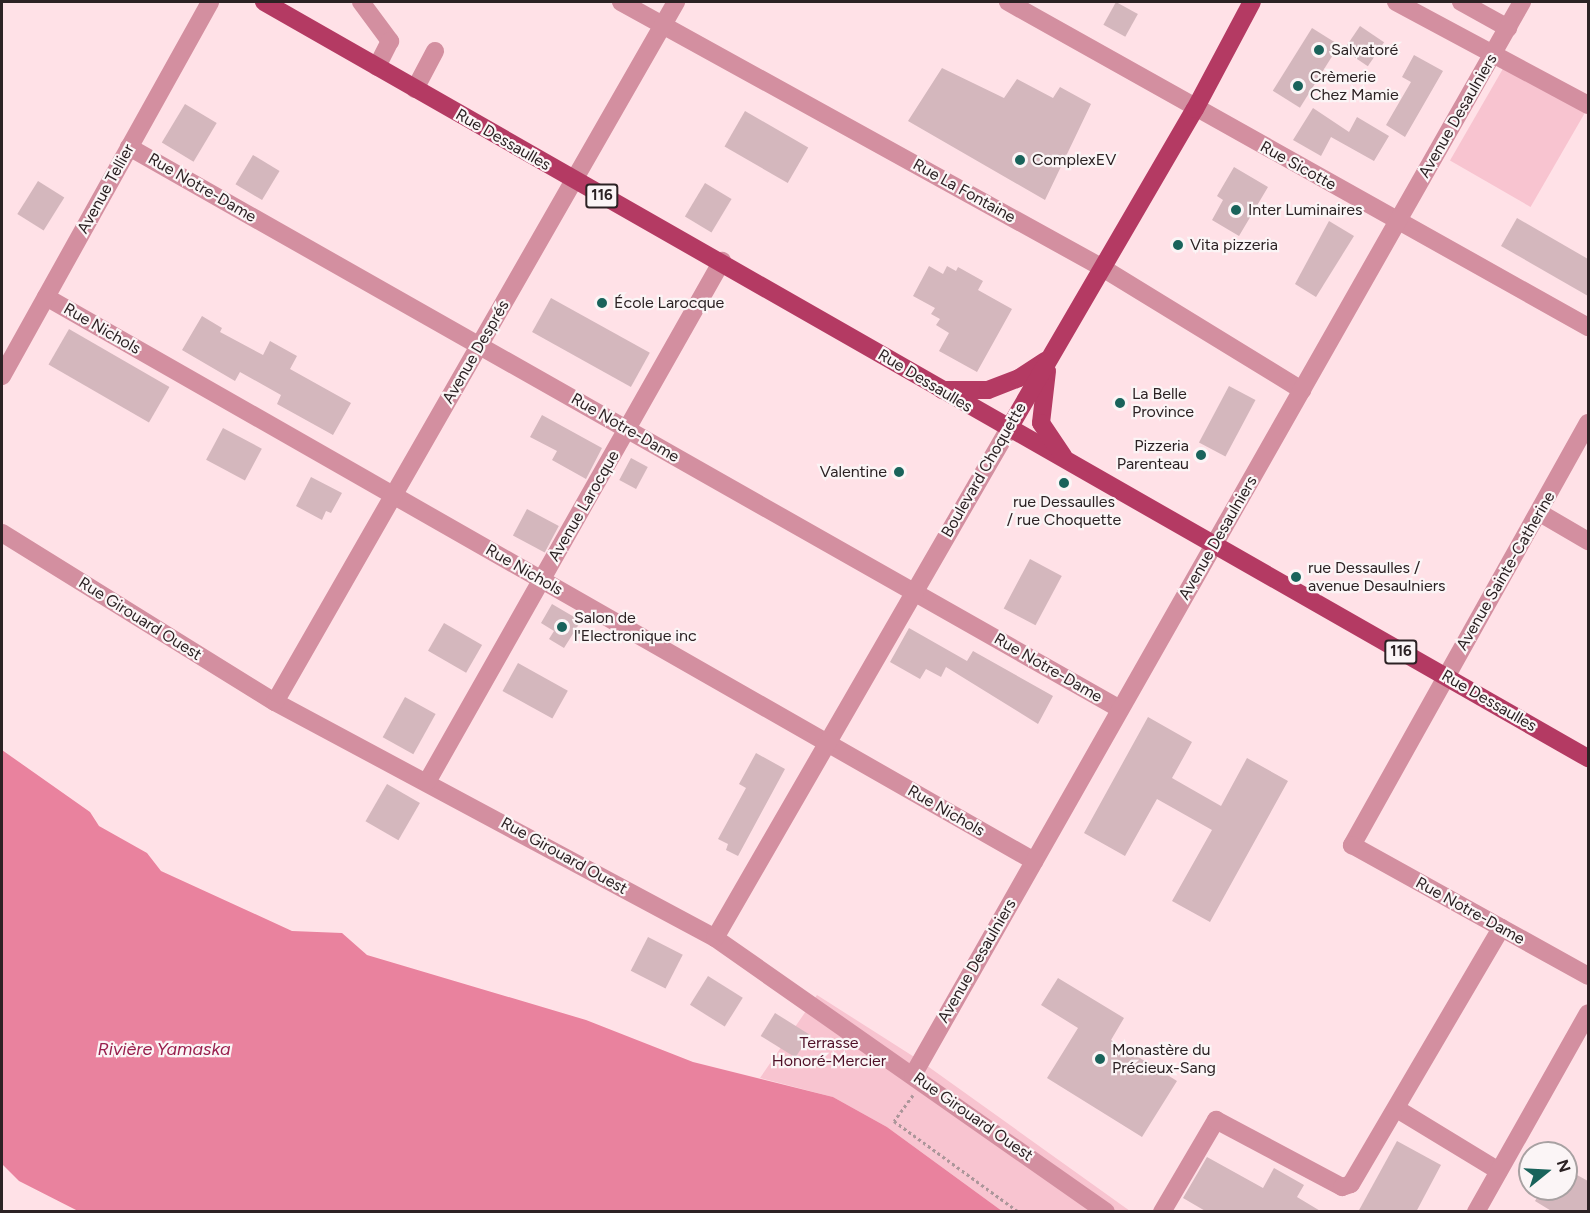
<!DOCTYPE html>
<meta charset="utf-8">
<style>
body{margin:0}
#map{position:relative;width:1590px;height:1213px;overflow:hidden;background:#ffe1e7;font-family:Figtree,sans-serif}
div>[style]{position:absolute}
.green>*{inset:0;background:#f8c4d0;transform-origin:0 0}
.water>*{inset:0;background:#e9829e}
.building>*{inset:0;background:#d4b7bd;transform-origin:0 0}
.path>*{height:3px;margin-top:-1.5px;transform-origin:0;background:repeating-linear-gradient(90deg,#ac969a 0 3px,transparent 0 6px)}
.minor>*{height:18px;margin:-9px;padding:0 9px;transform-origin:9px;border-radius:9px;background:#d38fa0}
.major>*{height:18px;margin:-9px;padding:0 9px;transform-origin:9px;border-radius:9px;background:#b43a63}
.dots>*{width:16px;height:16px;translate:-50% -50%;box-sizing:border-box;border:3px solid #fbf5f6;border-radius:50%}
span{translate:-50% -50%;white-space:nowrap;text-align:center;line-height:1.15;-webkit-text-stroke:4.5px #fbf5f6;paint-order:stroke}
.shield-label span{padding:2px 4px;background:#fbf5f6;border:2px solid;border-radius:4px;-webkit-text-stroke-width:0}
.shield-label{font-size:15px;color:#2c2224;font-weight:700}
.poi-label{font-size:16px;color:#2c2224}
.left{translate:0 -50%;text-align:left}
.right{translate:-100% -50%;text-align:right}
.street-label{font-size:16px;color:#2c2224}
.park-label{font-size:16px;color:#4f1027}
.water-label{font-size:18px;color:#99204e;font-style:italic}
.frame{position:absolute;inset:0;border:3px solid #2c2224;pointer-events:none}
.north{position:absolute;left:1518px;top:1141px;width:60px;height:60px;box-sizing:border-box;background:#fbf5f6;border:2px solid #a8a1a2;border-radius:50%;rotate:72deg;font-size:16px;font-weight:700;line-height:24px;text-align:center;color:#2c2224}
.north::after{content:'';display:block;margin:auto;width:21px;height:27px;background:#19635b;clip-path:polygon(50% 0,100% 100%,50% 72%,0 100%)}
</style>
<div id="map">
<div class="green">
<div style="left:1508px;top:60px;width:93px;height:116px;rotate:30deg"></div>
<div style="clip-path:polygon(817px 995px,919px 1060px,1130px 1211px,1002px 1211px,887px 1127px,833px 1097px,760px 1078px)"></div>
</div>
<div class="water">
<div style="clip-path:polygon(2px 750px,90px 812px,99px 826px,147px 853px,161px 871px,292px 931px,342px 933px,367px 955px,586px 1020px,693px 1062px,833px 1097px,887px 1127px,1002px 1211px,78px 1211px,19px 1181px,2px 1164px)"></div>
</div>
<div class="building">
<div style="left:1116px;top:2px;width:25px;height:26px;rotate:29deg"></div>
<div style="left:1360px;top:26px;width:29px;height:29px;rotate:34deg"></div>
<div style="left:1312px;top:28px;width:32px;height:74px;rotate:32deg"></div>
<div style="clip-path:polygon(1414px 55px,1443px 71px,1405px 137px,1386px 125px,1411px 82px,1402px 77px)"></div>
<div style="clip-path:polygon(942px 68px,1004px 98px,1017px 79px,1053px 98px,1060px 87px,1091px 104px,1045px 200px,908px 121px)"></div>
<div style="left:185px;top:104px;width:37px;height:45px;rotate:31deg"></div>
<div style="clip-path:polygon(1313px 108px,1349px 132px,1357px 117px,1389px 136px,1374px 161px,1331px 137px,1321px 156px,1293px 140px)"></div>
<div style="left:745px;top:111px;width:73px;height:41px;rotate:30deg"></div>
<div style="left:253px;top:155px;width:31px;height:34px;rotate:31deg"></div>
<div style="clip-path:polygon(1234px 167px,1268px 187px,1239px 236px,1212px 220px,1223px 200px,1217px 196px)"></div>
<div style="left:38px;top:181px;width:31px;height:39px;rotate:32deg"></div>
<div style="left:705px;top:183px;width:31px;height:39px;rotate:31deg"></div>
<div style="clip-path:polygon(1517px 218px,1588px 259px,1588px 296px,1501px 246px)"></div>
<div style="clip-path:polygon(1329px 221px,1354px 236px,1316px 297px,1295px 284px)"></div>
<div style="clip-path:polygon(929px 266px,943px 274px,947px 266px,956px 271px,958px 267px,983px 281px,978px 290px,1012px 309px,977px 372px,939px 351px,949px 333px,936px 325px,940px 319px,931px 314px,935px 308px,913px 296px)"></div>
<div style="left:551px;top:298px;width:113px;height:39px;rotate:29deg"></div>
<div style="clip-path:polygon(202px 316px,222px 328px,220px 332px,263px 355px,270px 341px,297px 356px,290px 369px,351px 403px,333px 435px,277px 404px,281px 395px,240px 372px,235px 381px,182px 350px)"></div>
<div style="left:69px;top:329px;width:116px;height:41px;rotate:30deg"></div>
<div style="left:1229px;top:386px;width:30px;height:64px;rotate:28deg"></div>
<div style="clip-path:polygon(542px 415px,602px 448px,586px 479px,552px 460px,557px 451px,530px 437px)"></div>
<div style="left:223px;top:428px;width:44px;height:36px;rotate:28deg"></div>
<div style="left:631px;top:458px;width:19px;height:25px;rotate:28deg"></div>
<div style="clip-path:polygon(311px 477px,342px 493px,331px 513px,326px 511px,322px 520px,296px 506px)"></div>
<div style="left:527px;top:509px;width:36px;height:30px;rotate:28deg"></div>
<div style="left:1030px;top:559px;width:36px;height:56px;rotate:28deg"></div>
<div style="clip-path:polygon(552px 604px,581px 621px,564px 648px,549px 639px,554px 631px,541px 623px)"></div>
<div style="left:444px;top:623px;width:44px;height:32px;rotate:30deg"></div>
<div style="clip-path:polygon(909px 628px,967px 661px,973px 651px,1053px 696px,1038px 724px,946px 667px,941px 677px,926px 669px,920px 679px,890px 662px)"></div>
<div style="left:518px;top:663px;width:57px;height:32px;rotate:29deg"></div>
<div style="left:405px;top:697px;width:35px;height:46px;rotate:29deg"></div>
<div style="clip-path:polygon(1148px 717px,1192px 742px,1172px 778px,1221px 806px,1247px 758px,1288px 781px,1210px 922px,1172px 901px,1212px 830px,1157px 799px,1125px 856px,1084px 833px)"></div>
<div style="clip-path:polygon(756px 753px,785px 769px,738px 856px,726px 850px,728px 844px,718px 839px,746px 788px,739px 784px)"></div>
<div style="left:387px;top:784px;width:38px;height:43px;rotate:30deg"></div>
<div style="left:648px;top:937px;width:39px;height:38px;rotate:27deg"></div>
<div style="left:708px;top:976px;width:41px;height:34px;rotate:32deg"></div>
<div style="clip-path:polygon(1058px 978px,1124px 1018px,1111px 1040px,1177px 1081px,1142px 1137px,1047px 1078px,1078px 1028px,1041px 1005px)"></div>
<div style="left:775px;top:1013px;width:41px;height:27px;rotate:32deg"></div>
<div style="clip-path:polygon(1397px 1141px,1441px 1165px,1416px 1212px,1358px 1212px)"></div>
<div style="clip-path:polygon(1207px 1157px,1263px 1188px,1274px 1168px,1304px 1185px,1297px 1197px,1322px 1212px,1207px 1212px,1183px 1198px)"></div>
<div style="clip-path:polygon(1566px 1169px,1588px 1181px,1588px 1212px,1553px 1212px,1535px 1201px,1542px 1189px,1566px 1189px)"></div>
</div>
<div class="path">
<div style="left:913px;top:1095px;width:32px;rotate:126deg"></div>
<div style="left:894px;top:1121px;width:155px;rotate:36.1deg"></div>
</div>
<div class="minor">
<div style="left:361px;top:2px;width:49px;rotate:53.4deg"></div>
<div style="left:390px;top:41px;width:29px;rotate:117deg"></div>
<div style="left:621px;top:2px;width:548px;rotate:28.9deg"></div>
<div style="left:1101px;top:267px;width:236px;rotate:31.5deg"></div>
<div style="left:1008px;top:2px;width:665px;rotate:29.26deg"></div>
<div style="left:1396px;top:2px;width:218px;rotate:28.2deg"></div>
<div style="left:1461px;top:2px;width:54px;rotate:29deg"></div>
<div style="left:415px;top:89px;width:43px;rotate:-62.2deg"></div>
<div style="left:129px;top:147px;width:1139px;rotate:29.56deg"></div>
<div style="left:46px;top:297px;width:1138px;rotate:29.72deg"></div>
<div style="left:2px;top:376px;width:428px;rotate:-60.9deg"></div>
<div style="left:1588px;top:423px;width:484px;rotate:119.2deg"></div>
<div style="left:1352px;top:845px;width:270px;rotate:29deg"></div>
<div style="left:1540px;top:513px;width:56px;rotate:30.3deg"></div>
<div style="left:2px;top:533px;width:321px;rotate:31.8deg"></div>
<div style="left:275px;top:702px;width:499px;rotate:28.2deg"></div>
<div style="left:715px;top:938px;width:477px;rotate:35deg"></div>
<div style="left:275px;top:702px;width:807px;rotate:-60.19deg"></div>
<div style="left:427px;top:782px;width:599px;rotate:-60.48deg"></div>
<div style="left:715px;top:938px;width:586px;rotate:-60.02deg"></div>
<div style="left:913px;top:1075px;width:1234px;rotate:-60.42deg"></div>
<div style="left:1397px;top:1109px;width:119px;rotate:31.3deg"></div>
<div style="left:1162px;top:1212px;width:107px;rotate:-59.6deg"></div>
<div style="left:1216px;top:1120px;width:143px;rotate:28deg"></div>
<div style="left:1342px;top:1187px;width:9px;rotate:-18deg"></div>
<div style="left:1351px;top:1184px;width:297px;rotate:-59.6deg"></div>
<div style="left:1476px;top:1212px;width:228px;rotate:-60.6deg"></div>
</div>
<div class="major">
<div style="left:264px;top:2px;width:1525px;rotate:29.73deg"></div>
<div style="left:1047px;top:371px;width:52px;rotate:96.6deg"></div>
<div style="left:1041px;top:423px;width:40px;rotate:56deg"></div>
<div style="left:942px;top:390px;width:46px"></div>
<div style="left:988px;top:390px;width:33px;rotate:-21deg"></div>
<div style="left:1019px;top:378px;width:31px;rotate:-33deg"></div>
<div style="left:1008px;top:430px;width:371px;rotate:-59.8deg"></div>
<div style="left:1195px;top:109px;width:121px;rotate:-62deg"></div>
</div>
<div class="dots">
<div style="left:1319px;top:50px;background:#19635b"></div>
<div style="left:1298px;top:86px;background:#19635b"></div>
<div style="left:1020px;top:160px;background:#19635b"></div>
<div style="left:1236px;top:210px;background:#19635b"></div>
<div style="left:1178px;top:245px;background:#19635b"></div>
<div style="left:602px;top:303px;background:#19635b"></div>
<div style="left:1120px;top:403px;background:#19635b"></div>
<div style="left:1201px;top:455px;background:#19635b"></div>
<div style="left:899px;top:472px;background:#19635b"></div>
<div style="left:1064px;top:483px;background:#19635b"></div>
<div style="left:1296px;top:577px;background:#19635b"></div>
<div style="left:562px;top:627px;background:#19635b"></div>
<div style="left:1100px;top:1059px;background:#19635b"></div>
</div>
<div class="shield-label">
<span style="left:602px;top:196px">116</span>
<span style="left:1401px;top:652px">116</span>
</div>
<div class="poi-label">
<span class="left" style="left:1331px;top:50px">Salvatoré</span>
<span class="left" style="left:1310px;top:86px">Crèmerie<br>Chez Mamie</span>
<span class="left" style="left:1032px;top:160px">ComplexEV</span>
<span class="left" style="left:1248px;top:210px">Inter Luminaires</span>
<span class="left" style="left:1190px;top:245px">Vita pizzeria</span>
<span class="left" style="left:614px;top:303px">École Larocque</span>
<span class="left" style="left:1132px;top:403px">La Belle<br>Province</span>
<span class="right" style="left:1189px;top:455px">Pizzeria<br>Parenteau</span>
<span class="right" style="left:887px;top:472px">Valentine</span>
<span style="left:1064px;top:511px">rue Dessaulles<br>/ rue Choquette</span>
<span class="left" style="left:1308px;top:577px">rue Dessaulles /<br>avenue Desaulniers</span>
<span class="left" style="left:574px;top:627px">Salon de<br>l'Electronique inc</span>
<span class="left" style="left:1112px;top:1059px">Monastère du<br>Précieux-Sang</span>
</div>
<div class="street-label">
<span style="left:1458px;top:116px;rotate:-60deg">Avenue Desaulniers</span>
<span style="left:503px;top:140px;rotate:30deg">Rue Dessaulles</span>
<span style="left:1298px;top:166px;rotate:29deg">Rue Sicotte</span>
<span style="left:202px;top:188px;rotate:30deg">Rue Notre-Dame</span>
<span style="left:106px;top:189px;rotate:-61deg">Avenue Tellier</span>
<span style="left:964px;top:191px;rotate:29deg">Rue La Fontaine</span>
<span style="left:102px;top:329px;rotate:30deg">Rue Nichols</span>
<span style="left:476px;top:352px;rotate:-60deg">Avenue Després</span>
<span style="left:925px;top:381px;rotate:31deg">Rue Dessaulles</span>
<span style="left:625px;top:428px;rotate:30deg">Rue Notre-Dame</span>
<span style="left:984px;top:470px;rotate:-60deg">Boulevard Choquette</span>
<span style="left:584px;top:506px;rotate:-60deg">Avenue Larocque</span>
<span style="left:1218px;top:538px;rotate:-60deg">Avenue Desaulniers</span>
<span style="left:524px;top:570px;rotate:30deg">Rue Nichols</span>
<span style="left:1506px;top:571px;rotate:-60deg">Avenue Sainte-Catherine</span>
<span style="left:140px;top:619px;rotate:32deg">Rue Girouard Ouest</span>
<span style="left:1048px;top:668px;rotate:30deg">Rue Notre-Dame</span>
<span style="left:1489px;top:701px;rotate:30deg">Rue Dessaulles</span>
<span style="left:946px;top:811px;rotate:30deg">Rue Nichols</span>
<span style="left:564px;top:856px;rotate:29deg">Rue Girouard Ouest</span>
<span style="left:1470px;top:911px;rotate:29deg">Rue Notre-Dame</span>
<span style="left:977px;top:961px;rotate:-60deg">Avenue Desaulniers</span>
<span style="left:973px;top:1117px;rotate:35deg">Rue Girouard Ouest</span>
</div>
<div class="park-label">
<span style="left:829px;top:1052px">Terrasse<br>Honoré-Mercier</span>
</div>
<div class="water-label">
<span style="left:164px;top:1049px">Rivière Yamaska</span>
</div>
<div class="frame"></div>
<div class="north">N</div>
</div>
